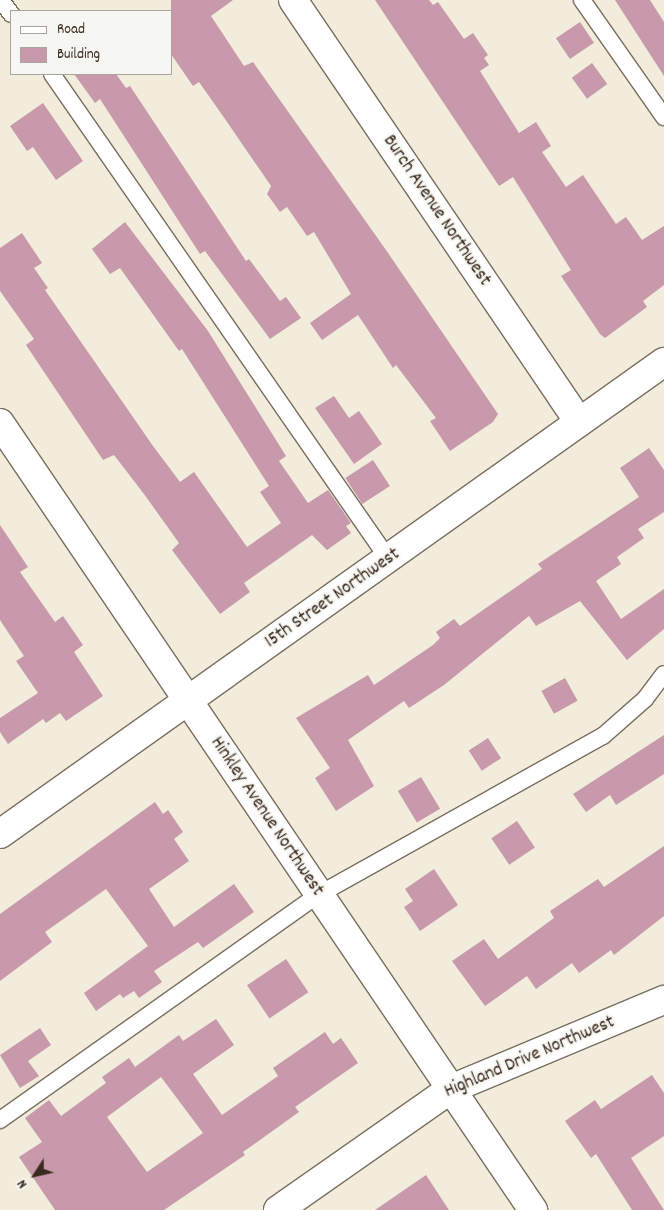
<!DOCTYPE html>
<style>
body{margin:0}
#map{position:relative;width:664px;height:1210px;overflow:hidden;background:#f1ecdb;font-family:Dekko,sans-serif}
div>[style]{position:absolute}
.building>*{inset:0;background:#c899ab;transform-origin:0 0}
.roads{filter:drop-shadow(1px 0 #7b6e60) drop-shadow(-1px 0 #7b6e60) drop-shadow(0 1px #7b6e60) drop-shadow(0 -1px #7b6e60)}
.service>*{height:16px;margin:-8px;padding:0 8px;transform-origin:8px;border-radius:8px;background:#fff}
.minor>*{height:28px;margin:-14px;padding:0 14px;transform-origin:14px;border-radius:14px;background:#fff}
span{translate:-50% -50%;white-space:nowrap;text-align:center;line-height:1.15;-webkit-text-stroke:4.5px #f6f6f2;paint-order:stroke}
.street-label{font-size:19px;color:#3b2a1e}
.legend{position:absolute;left:10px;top:10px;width:162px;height:65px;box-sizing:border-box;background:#f6f6f2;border:1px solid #aba49d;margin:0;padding:6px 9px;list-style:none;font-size:15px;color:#3b2a1e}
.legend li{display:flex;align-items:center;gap:10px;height:25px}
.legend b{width:25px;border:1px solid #aba49d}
.north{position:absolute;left:10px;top:1150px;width:50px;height:50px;-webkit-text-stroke:4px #f6f6f2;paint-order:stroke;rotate:235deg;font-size:14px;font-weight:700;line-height:20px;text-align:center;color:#3b2a1e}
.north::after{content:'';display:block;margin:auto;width:18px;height:22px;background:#3b2a1e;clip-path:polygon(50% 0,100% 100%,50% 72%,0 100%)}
</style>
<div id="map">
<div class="building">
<div style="clip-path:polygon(171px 0,233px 0,211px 16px,244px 66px,253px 62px,386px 250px,498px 414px,493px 422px,450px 451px,430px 421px,436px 418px,396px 365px,393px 368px,358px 315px,322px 340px,310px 323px,351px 294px,314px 232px,307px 236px,287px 207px,280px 212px,267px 194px,271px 186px,225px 119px,199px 82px,193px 86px,171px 54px)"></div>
<div style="clip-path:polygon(375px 0,429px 0,433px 5px,438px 2px,464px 39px,473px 33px,488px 55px,484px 58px,489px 65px,480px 71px,519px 133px,536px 122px,551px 146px,542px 152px,566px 187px,583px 175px,616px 224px,626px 217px,642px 240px,664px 226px,664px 285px,643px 301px,647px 307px,605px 338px,600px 334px,561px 276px,571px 270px,513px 177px,499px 186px)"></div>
<div style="clip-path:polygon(615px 0,650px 0,664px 22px,664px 76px)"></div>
<div style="left:580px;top:22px;width:25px;height:29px;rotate:56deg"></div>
<div style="left:592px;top:63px;width:26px;height:25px;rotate:54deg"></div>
<div style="clip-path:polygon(74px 74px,116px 74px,126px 88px,130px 86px,246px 261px,249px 259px,280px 301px,286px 297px,301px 318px,270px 339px,205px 251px,200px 254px,100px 99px,95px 103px)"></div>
<div style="clip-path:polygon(43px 103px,83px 161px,56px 180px,33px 147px,27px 151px,10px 126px)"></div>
<div style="clip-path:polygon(125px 222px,208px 331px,286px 456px,279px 461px,308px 503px,328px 490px,351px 523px,346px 526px,351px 533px,327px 550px,312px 535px,244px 583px,250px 592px,220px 614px,172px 550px,179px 543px,144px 494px,114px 455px,103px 460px,26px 345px,34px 339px,0 291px,0 248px,22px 233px,42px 263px,34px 268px,48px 288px,45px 290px,153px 446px,180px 482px,194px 472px,247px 547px,281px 523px,260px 492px,269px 486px,182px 349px,179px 351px,120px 268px,110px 274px,92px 249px)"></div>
<div style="clip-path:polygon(334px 396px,349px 418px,359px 411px,382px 444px,354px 464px,315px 408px)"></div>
<div style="clip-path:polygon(649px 448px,664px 470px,664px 512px,638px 529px,644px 538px,617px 557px,621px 564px,596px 581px,621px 619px,664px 589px,664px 629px,627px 660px,580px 601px,536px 626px,529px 616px,444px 685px,409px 708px,404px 701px,348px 740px,374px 786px,336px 811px,315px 778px,330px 768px,296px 718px,368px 675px,374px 685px,433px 645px,440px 638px,436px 632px,454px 619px,460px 626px,542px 569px,538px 564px,639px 497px,620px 468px)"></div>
<div style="left:373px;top:460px;width:31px;height:33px;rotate:57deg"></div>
<div style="clip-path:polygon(0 525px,28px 567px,20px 572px,55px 622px,63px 616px,83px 645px,74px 652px,103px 696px,66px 721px,60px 713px,46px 723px,43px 719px,8px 744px,0 732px,0 718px,38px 693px,16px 661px,24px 656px,0 620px)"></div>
<div style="left:565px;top:678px;width:26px;height:27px;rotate:61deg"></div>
<div style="clip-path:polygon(664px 735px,664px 774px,616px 805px,610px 795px,586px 812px,573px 794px)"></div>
<div style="left:488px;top:738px;width:24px;height:23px;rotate:57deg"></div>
<div style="left:421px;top:777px;width:37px;height:27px;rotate:59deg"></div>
<div style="clip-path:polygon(155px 802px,163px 814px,168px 810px,183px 832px,174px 839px,189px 861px,149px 889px,174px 927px,234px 884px,254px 912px,203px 948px,198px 942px,154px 971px,162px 982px,139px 998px,134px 991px,123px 998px,120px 994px,96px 1011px,84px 993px,148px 946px,106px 889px,45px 932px,52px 942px,0 981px,0 914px)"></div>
<div style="left:517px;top:821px;width:32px;height:31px;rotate:56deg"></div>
<div style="clip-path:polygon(664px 846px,664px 916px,614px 955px,611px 950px,579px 973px,572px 963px,536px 989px,527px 976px,485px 1006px,452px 961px,484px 939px,498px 959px,554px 918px,550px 911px,598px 879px,604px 887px)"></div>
<div style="clip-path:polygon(434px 869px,458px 905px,420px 931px,404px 907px,413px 901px,405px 889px)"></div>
<div style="left:286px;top:959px;width:40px;height:47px;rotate:56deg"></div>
<div style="clip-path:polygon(evenodd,216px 1019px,234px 1045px,193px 1074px,222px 1115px,278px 1076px,273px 1068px,325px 1032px,333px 1044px,341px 1038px,358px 1063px,295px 1107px,299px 1112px,243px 1152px,245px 1155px,164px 1210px,55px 1210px,19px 1157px,42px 1142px,25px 1118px,49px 1100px,61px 1116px,106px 1083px,102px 1077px,129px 1058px,135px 1067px,179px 1035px,183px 1041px,216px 1019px,161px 1077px,203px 1133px,147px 1172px,107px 1117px,161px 1077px)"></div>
<div style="clip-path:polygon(40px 1028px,51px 1045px,28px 1061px,39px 1076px,20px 1088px,0 1055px)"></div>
<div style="clip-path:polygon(652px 1075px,664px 1093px,664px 1136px,631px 1158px,664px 1210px,632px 1210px,596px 1154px,591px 1158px,565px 1121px,595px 1100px,601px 1109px)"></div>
<div style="clip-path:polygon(426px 1175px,449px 1210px,375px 1210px)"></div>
</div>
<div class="roads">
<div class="service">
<div style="left:1px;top:0;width:17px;rotate:54deg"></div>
<div style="left:582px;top:0;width:143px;rotate:55deg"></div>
<div style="left:52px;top:74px;width:591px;rotate:55.26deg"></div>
<div style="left:0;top:1120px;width:390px;rotate:-35.3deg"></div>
<div style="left:318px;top:895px;width:326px;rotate:-29.2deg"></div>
<div style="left:603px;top:736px;width:56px;rotate:-41.4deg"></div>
<div style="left:645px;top:699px;width:31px;rotate:-53deg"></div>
</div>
<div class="minor">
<div style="left:293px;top:0;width:510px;rotate:55.87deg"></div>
<div style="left:0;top:423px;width:951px;rotate:55.89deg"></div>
<div style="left:0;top:834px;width:815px;rotate:-35.41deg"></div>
<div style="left:278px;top:1210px;width:211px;rotate:-35deg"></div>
<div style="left:451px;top:1089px;width:231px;rotate:-22.7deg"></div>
</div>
</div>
<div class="street-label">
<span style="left:436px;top:211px;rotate:56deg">Burch Avenue Northwest</span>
<span style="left:333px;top:599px;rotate:-35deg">15th Street Northwest</span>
<span style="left:266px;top:817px;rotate:56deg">Hinkley Avenue Northwest</span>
<span style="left:530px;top:1058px;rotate:-23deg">Highland Drive Northwest</span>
</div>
<ul class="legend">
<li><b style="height:6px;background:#fff"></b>Road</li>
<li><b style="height:14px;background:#c899ab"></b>Building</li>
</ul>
<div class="north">N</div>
</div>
